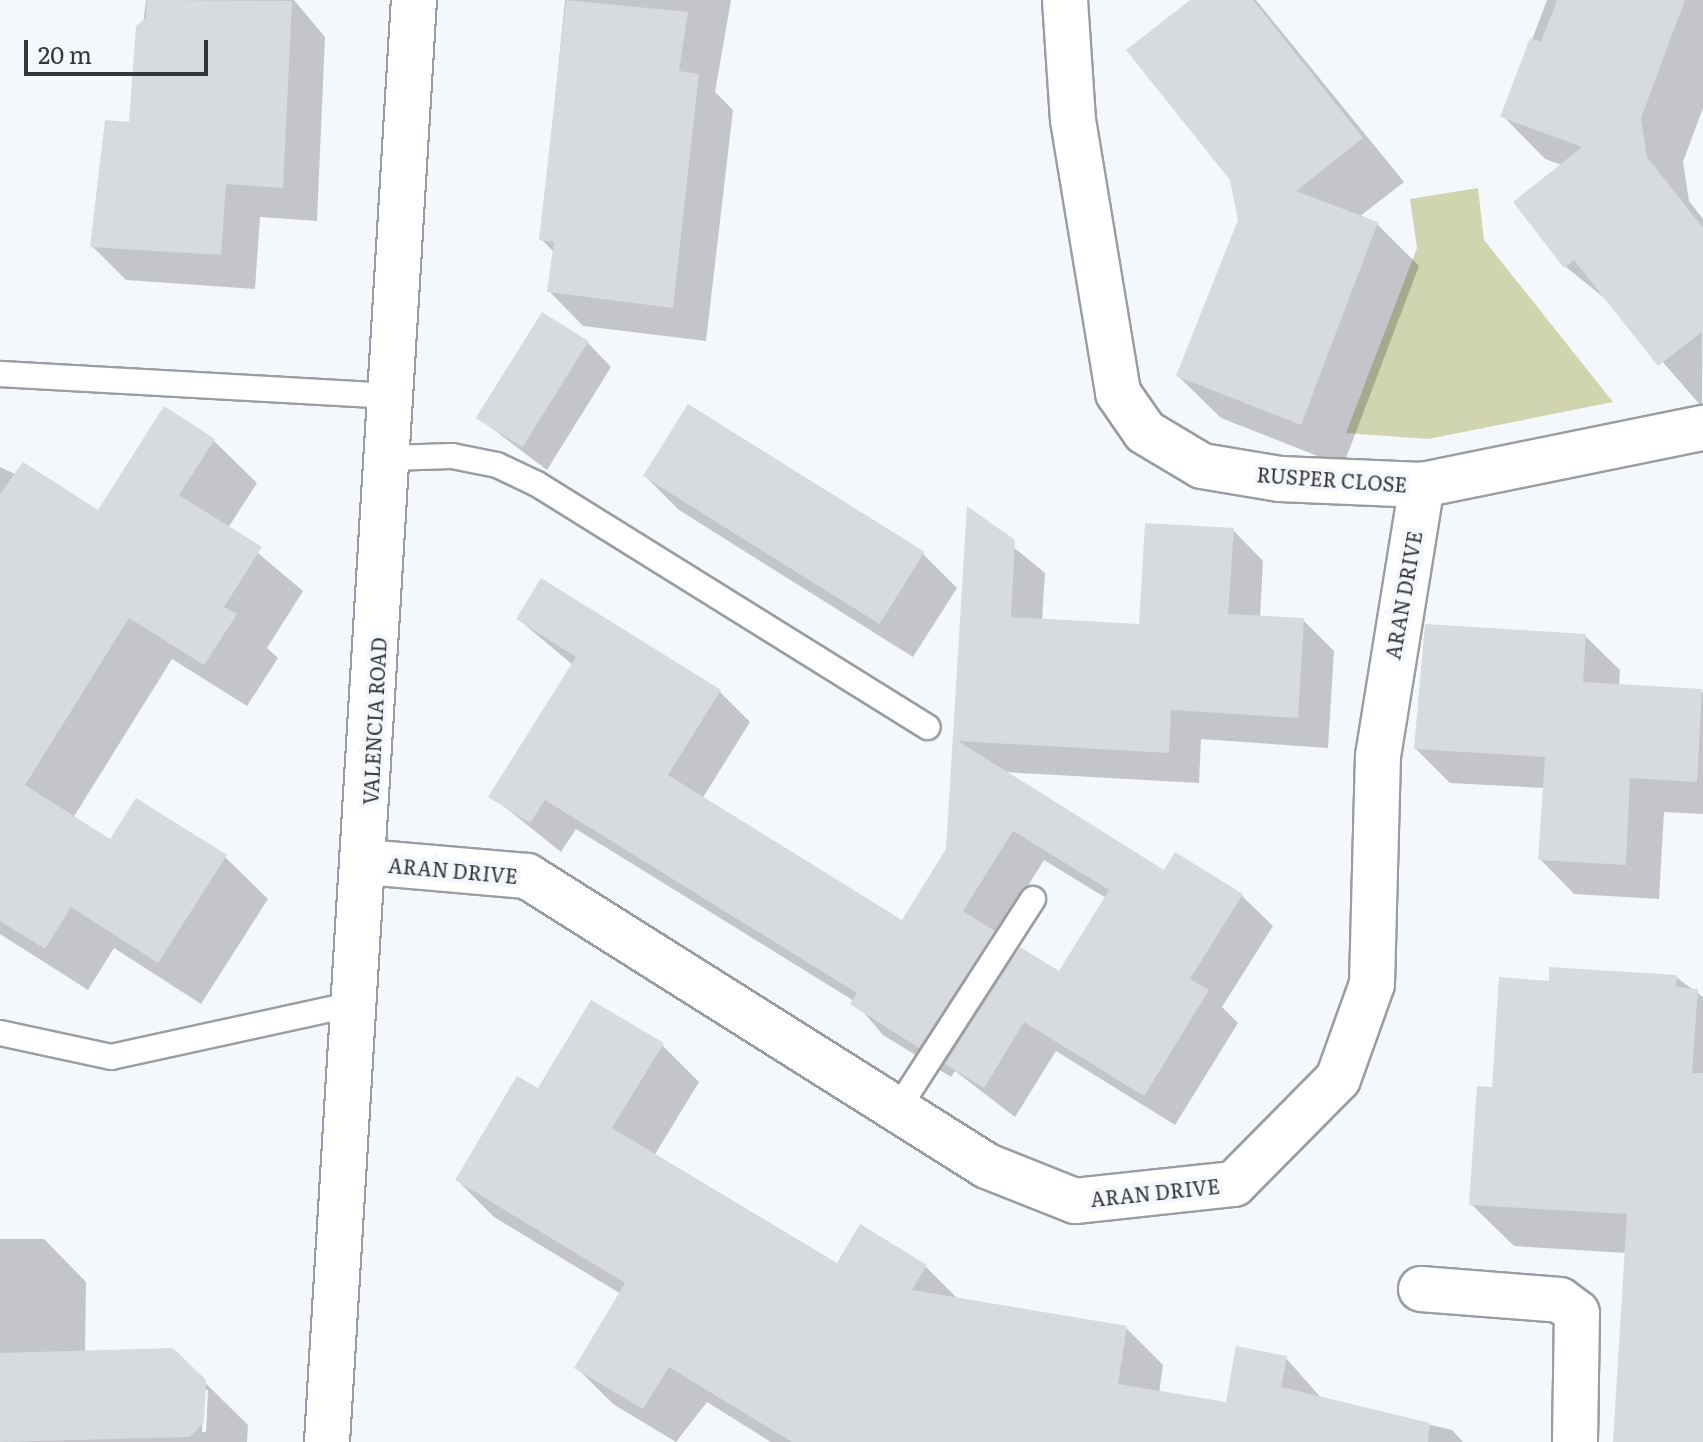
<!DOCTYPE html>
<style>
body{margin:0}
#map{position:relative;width:1703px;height:1442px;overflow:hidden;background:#f4f7fc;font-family:Literata,serif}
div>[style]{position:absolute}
.green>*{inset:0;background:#d0d4af}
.shadow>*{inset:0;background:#0003}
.building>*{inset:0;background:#d7dadf;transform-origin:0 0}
.roads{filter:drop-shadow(2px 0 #9a9da1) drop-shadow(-2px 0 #9a9da1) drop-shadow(0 2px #9a9da1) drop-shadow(0 -2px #9a9da1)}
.service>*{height:24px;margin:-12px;padding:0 12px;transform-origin:12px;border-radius:12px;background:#fff}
.minor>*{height:44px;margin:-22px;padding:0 22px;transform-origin:22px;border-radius:22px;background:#fff}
span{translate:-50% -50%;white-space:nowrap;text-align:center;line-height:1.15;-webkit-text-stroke:8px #f4f7fc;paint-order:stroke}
.street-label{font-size:20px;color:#353638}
.scale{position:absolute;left:24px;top:40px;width:184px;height:36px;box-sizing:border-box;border:4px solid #353638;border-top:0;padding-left:10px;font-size:24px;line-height:28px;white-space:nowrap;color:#353638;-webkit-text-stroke:6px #f4f7fc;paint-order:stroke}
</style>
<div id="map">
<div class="green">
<div style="clip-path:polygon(1478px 188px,1484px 240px,1613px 402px,1428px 439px,1346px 433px,1417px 248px,1410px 199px)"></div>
</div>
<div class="shadow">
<div style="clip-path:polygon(146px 0,294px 0,325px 37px,317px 221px,260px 217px,255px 289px,126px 280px,92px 246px,131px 124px)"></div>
<div style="clip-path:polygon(565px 0,731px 0,715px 92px,733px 110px,706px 341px,583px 326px,549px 291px,555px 253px,541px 239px)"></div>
<div style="clip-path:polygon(1193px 0,1256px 0,1404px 182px,1359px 217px,1377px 224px,1419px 266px,1343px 466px,1221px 418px,1178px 376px,1240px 220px)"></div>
<div style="clip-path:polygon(1547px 0,1703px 0,1703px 108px,1683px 162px,1689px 201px,1703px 219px,1702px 407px,1613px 305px,1566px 267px,1515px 202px,1562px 165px,1545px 159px,1503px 116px)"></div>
<div style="clip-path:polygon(588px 343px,611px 367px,547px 470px,477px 417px)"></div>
<div style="clip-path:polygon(689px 406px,923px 554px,957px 588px,913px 657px,679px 510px,645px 476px)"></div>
<div style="clip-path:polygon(164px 409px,214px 441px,257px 483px,228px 528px,303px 591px,267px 648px,278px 658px,247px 706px,172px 659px,73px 818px,110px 842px,225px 857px,268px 899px,201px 1004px,114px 948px,88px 990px,0 934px,0 467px,98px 512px)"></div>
<div style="clip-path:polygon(evenodd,968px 510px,1045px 573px,1042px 620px,1141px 626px,1233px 530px,1263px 561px,1260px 618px,1303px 620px,1334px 651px,1328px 748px,1201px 739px,1199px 783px,1003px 772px,1165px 873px,1176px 855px,1242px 896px,1273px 926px,1222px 1007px,1238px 1023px,1175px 1125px,1056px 1051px,1015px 1117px,955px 1071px,951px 1077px,883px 1035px,854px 1001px,576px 829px,561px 852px,491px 796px,573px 665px,518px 619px,720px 692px,750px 722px,702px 799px,903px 923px,948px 849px,968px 510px,1044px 860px,1106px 898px,1060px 974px,1017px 956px,997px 936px,1044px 860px)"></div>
<div style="clip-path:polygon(1585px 636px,1620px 670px,1619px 686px,1703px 692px,1703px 814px,1664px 812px,1659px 899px,1574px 894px,1540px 859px,1545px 788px,1450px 783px,1416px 749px)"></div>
<div style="clip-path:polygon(1676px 977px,1703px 997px,1703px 1442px,1615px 1442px,1626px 1253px,1514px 1246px,1471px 1204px,1494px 1089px,1551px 983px)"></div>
<div style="clip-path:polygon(662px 1045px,699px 1082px,654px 1156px,837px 1266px,926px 1267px,959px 1300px,1126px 1328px,1163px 1365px,1159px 1393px,1228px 1405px,1286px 1358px,1322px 1399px,1452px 1430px,1463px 1442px,771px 1442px,707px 1402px,676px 1442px,613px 1404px,576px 1367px,621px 1294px,494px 1217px,457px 1180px,539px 1091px)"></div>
<div style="clip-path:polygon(evenodd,0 1239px,44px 1239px,86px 1282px,85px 1353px,172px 1350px,248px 1425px,247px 1442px,0 1442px,0 1239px,204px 1390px,208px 1390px,206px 1432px,202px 1432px,204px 1390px)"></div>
</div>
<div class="building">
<div style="clip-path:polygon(147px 0,292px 1px,283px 188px,226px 184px,221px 255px,90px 247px,105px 120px,129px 122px,136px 26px,146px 18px)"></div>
<div style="clip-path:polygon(566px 0,688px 12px,679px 71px,699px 74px,673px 308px,547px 292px,554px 242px,539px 240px)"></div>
<div style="clip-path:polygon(1190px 0,1253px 0,1363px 138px,1296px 191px,1378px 222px,1301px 425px,1176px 376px,1238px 220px,1230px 180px,1126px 50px)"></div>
<div style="clip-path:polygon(1557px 0,1685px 0,1641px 118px,1647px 157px,1703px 228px,1703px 331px,1658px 366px,1574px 260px,1564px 268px,1513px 202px,1582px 147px,1500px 117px,1530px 38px,1541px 42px)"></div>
<div style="left:542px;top:312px;width:55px;height:125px;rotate:32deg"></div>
<div style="left:688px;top:404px;width:279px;height:85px;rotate:32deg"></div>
<div style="clip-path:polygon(164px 406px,215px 439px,179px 495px,262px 547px,224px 607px,237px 614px,204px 665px,129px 618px,25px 785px,110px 839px,136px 798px,227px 855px,158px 963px,71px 907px,45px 949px,0 921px,0 494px,23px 462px,98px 510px)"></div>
<div style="clip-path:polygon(967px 506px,1015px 540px,1011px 617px,1139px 624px,1145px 523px,1234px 528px,1228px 614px,1304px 618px,1298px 718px,1171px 710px,1169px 753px,958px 741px,1164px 870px,1175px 852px,1243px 894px,1190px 979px,1209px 990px,1144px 1096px,1024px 1022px,984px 1088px,945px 1064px,1020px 947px,1059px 971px,1109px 890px,1013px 831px,963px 911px,995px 931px,919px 1048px,850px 1004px,857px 993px,545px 800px,530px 823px,488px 797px,576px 657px,516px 619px,541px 578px,721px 690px,668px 775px,902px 920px,946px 849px)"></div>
<div style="clip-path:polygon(1425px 624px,1586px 634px,1583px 682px,1702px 689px,1697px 782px,1630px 778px,1626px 865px,1538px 860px,1545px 757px,1414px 749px)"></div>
<div style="clip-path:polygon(1549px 967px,1677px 975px,1676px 987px,1698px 989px,1692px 1073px,1703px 1073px,1703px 1442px,1613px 1442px,1627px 1214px,1469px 1205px,1477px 1086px,1492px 1087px,1499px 977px,1549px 981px)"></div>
<div style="clip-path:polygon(591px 1000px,664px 1043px,612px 1128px,837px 1263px,860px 1224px,927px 1265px,912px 1290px,1127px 1326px,1118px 1384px,1226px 1402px,1236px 1346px,1287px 1356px,1281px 1387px,1430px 1423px,1428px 1442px,792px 1442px,669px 1367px,643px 1409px,574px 1368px,625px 1283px,455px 1180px,517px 1076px,538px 1088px)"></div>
<div style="clip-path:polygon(173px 1348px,206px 1380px,204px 1422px,190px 1437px,0 1442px,0 1353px)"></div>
</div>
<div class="roads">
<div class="service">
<div style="left:0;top:374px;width:394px;rotate:3.2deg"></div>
<div style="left:389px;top:458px;width:63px;rotate:-1.8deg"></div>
<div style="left:452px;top:456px;width:46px;rotate:11.3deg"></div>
<div style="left:497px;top:465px;width:44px;rotate:25.4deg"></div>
<div style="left:537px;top:484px;width:460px;rotate:31.9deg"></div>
<div style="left:0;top:1033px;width:114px;rotate:12.2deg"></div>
<div style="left:111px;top:1057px;width:245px;rotate:-12.3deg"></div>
<div style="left:897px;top:1110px;width:251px;rotate:-57.2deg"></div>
</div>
<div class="minor">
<div style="left:1065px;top:0;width:120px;rotate:86.2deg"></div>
<div style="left:1073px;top:120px;width:277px;rotate:80.6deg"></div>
<div style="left:1118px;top:393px;width:47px;rotate:55.3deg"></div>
<div style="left:1145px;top:432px;width:66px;rotate:30.8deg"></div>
<div style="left:1202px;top:466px;width:79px;rotate:9.5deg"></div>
<div style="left:1280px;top:479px;width:142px;rotate:2.4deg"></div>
<div style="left:1422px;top:485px;width:287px;rotate:-11.5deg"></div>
<div style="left:366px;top:862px;width:162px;rotate:5deg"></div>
<div style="left:527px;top:876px;width:544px;rotate:32.23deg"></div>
<div style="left:987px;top:1166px;width:95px;rotate:21.7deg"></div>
<div style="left:1075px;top:1201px;width:160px;rotate:-6.1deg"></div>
<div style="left:1234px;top:1184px;width:148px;rotate:-45.3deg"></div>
<div style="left:1338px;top:1079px;width:101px;rotate:-70.3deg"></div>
<div style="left:1372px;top:984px;width:228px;rotate:-88.5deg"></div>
<div style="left:1378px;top:756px;width:275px;rotate:-80.8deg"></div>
<div style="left:1421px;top:1289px;width:139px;rotate:4.5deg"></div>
<div style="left:1560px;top:1300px;width:21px;rotate:37deg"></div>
<div style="left:1577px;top:1313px;width:129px;rotate:90.9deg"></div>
<div style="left:327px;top:1442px;width:1445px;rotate:-86.55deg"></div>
</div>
</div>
<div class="street-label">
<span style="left:1332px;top:479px;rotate:4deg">RUSPER CLOSE</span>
<span style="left:1403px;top:595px;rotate:-80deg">ARAN DRIVE</span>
<span style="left:374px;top:721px;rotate:-87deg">VALENCIA ROAD</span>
<span style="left:453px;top:870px;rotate:5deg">ARAN DRIVE</span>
<span style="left:1155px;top:1192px;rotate:-6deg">ARAN DRIVE</span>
</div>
<div class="scale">20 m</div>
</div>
